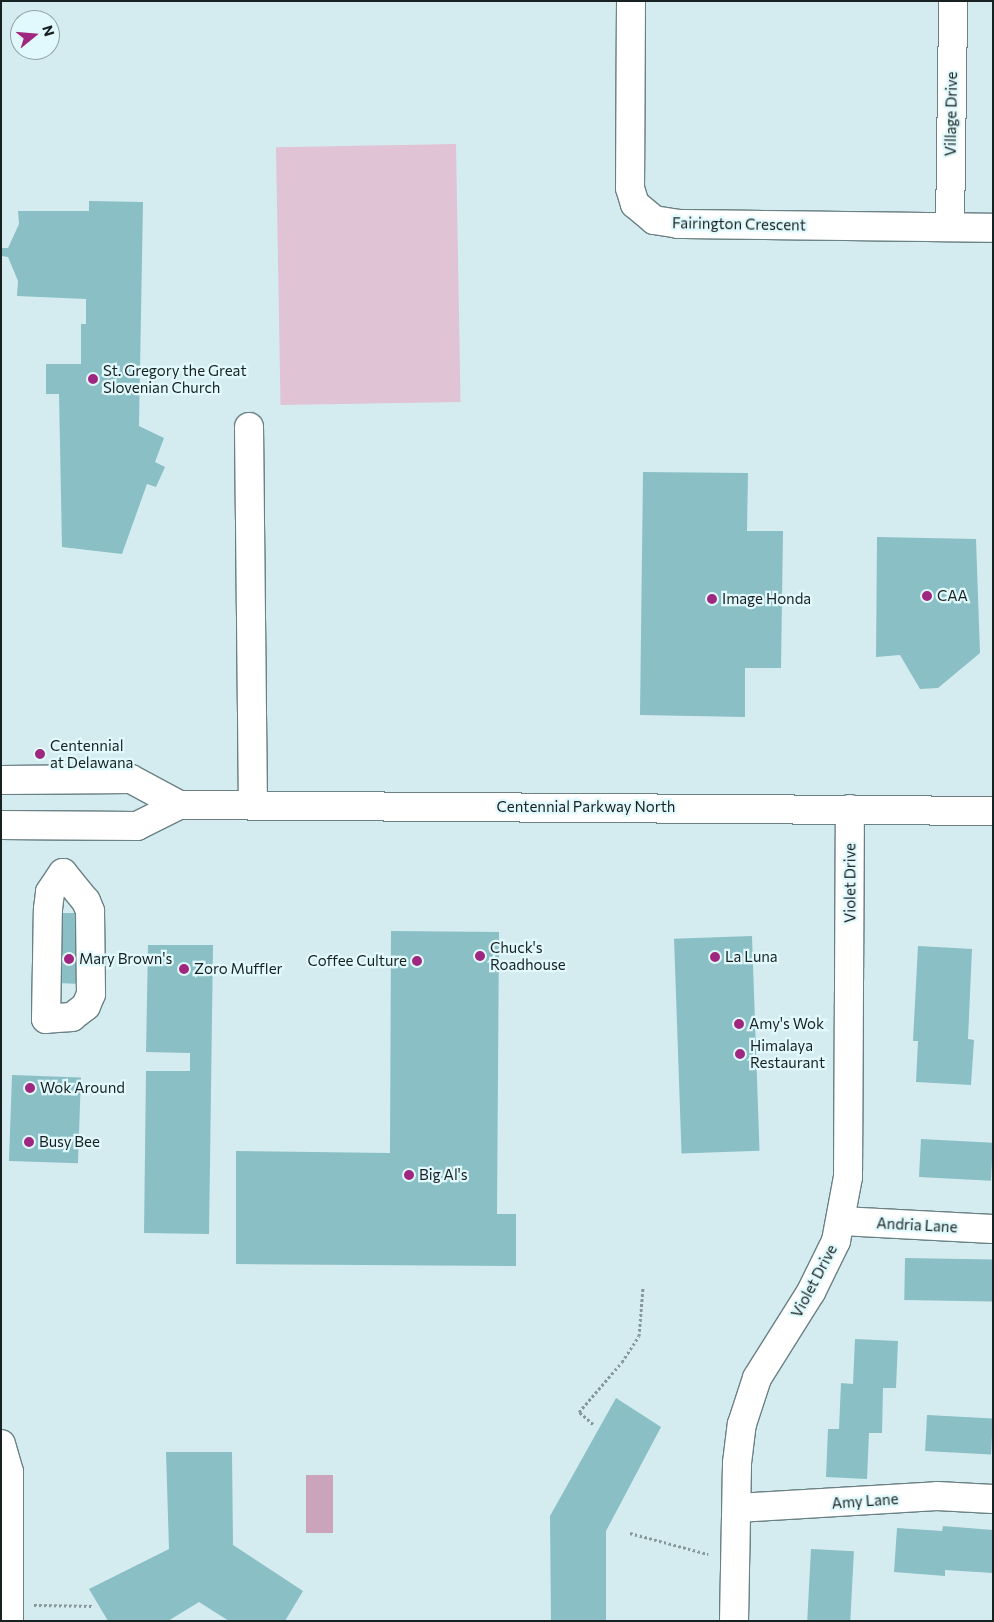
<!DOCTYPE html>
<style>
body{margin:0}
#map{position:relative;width:994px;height:1622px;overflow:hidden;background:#d4ecef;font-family:Commissioner,sans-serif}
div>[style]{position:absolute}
.green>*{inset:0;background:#e0c3d5;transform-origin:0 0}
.water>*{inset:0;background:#cba4bc;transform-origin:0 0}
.building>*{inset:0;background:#8abfc5;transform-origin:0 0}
.path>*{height:3px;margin-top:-1.5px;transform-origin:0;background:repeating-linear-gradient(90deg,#87989b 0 2.5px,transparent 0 5px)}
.roads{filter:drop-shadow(1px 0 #6b8184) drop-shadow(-1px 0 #6b8184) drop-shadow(0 1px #6b8184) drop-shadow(0 -1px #6b8184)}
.minor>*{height:28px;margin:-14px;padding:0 14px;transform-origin:14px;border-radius:14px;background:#fff}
.major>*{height:28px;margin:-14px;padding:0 14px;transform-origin:14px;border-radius:14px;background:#fff}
.dots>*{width:14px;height:14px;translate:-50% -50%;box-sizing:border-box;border:2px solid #e1f9fc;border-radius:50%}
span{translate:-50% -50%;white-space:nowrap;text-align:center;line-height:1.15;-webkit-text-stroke:4.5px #e1f9fc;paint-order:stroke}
.street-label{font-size:15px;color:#182122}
.poi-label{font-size:15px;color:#182122}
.left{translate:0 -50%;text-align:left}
.right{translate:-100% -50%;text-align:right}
.frame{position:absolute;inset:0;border:2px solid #182122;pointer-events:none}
.north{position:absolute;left:10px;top:10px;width:50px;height:50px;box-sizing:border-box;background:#e1f9fc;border:1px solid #91a3a5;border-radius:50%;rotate:73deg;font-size:14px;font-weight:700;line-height:20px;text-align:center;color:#182122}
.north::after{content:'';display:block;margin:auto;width:18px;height:22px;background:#a0277f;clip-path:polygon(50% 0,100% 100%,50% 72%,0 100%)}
</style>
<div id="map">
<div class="green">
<div style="left:456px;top:144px;width:258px;height:180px;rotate:89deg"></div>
</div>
<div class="water">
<div style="left:306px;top:1475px;width:27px;height:58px"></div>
</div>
<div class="building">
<div style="clip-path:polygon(89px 201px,143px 202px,139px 426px,164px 438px,155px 462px,165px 467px,156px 487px,147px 484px,122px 554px,62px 547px,59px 394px,46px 394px,46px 364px,81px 364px,81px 324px,86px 324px,86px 299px,17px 296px,18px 281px,8px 257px,2px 256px,2px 248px,8px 248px,19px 224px,18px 211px,89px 211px)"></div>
<div style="clip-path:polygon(643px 472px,748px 473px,747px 531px,783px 531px,781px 668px,745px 668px,745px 717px,640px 715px)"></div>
<div style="clip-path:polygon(877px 537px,976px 539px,980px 653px,938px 688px,920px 689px,900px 655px,876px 657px)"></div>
<div style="clip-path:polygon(55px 913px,86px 913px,80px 984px,58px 983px)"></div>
<div style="clip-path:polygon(391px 931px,499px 932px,497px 1214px,516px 1214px,516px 1266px,236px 1264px,236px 1151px,390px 1153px)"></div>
<div style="left:752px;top:936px;width:215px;height:78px;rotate:88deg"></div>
<div style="clip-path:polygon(148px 945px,213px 945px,209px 1234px,144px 1233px,146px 1071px,190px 1071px,190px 1053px,146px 1052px)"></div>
<div style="clip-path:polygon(918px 946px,972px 949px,968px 1039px,974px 1040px,971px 1085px,916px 1082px,918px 1041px,913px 1041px)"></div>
<div style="left:12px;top:1075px;width:69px;height:86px;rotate:2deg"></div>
<div style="left:921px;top:1139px;width:72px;height:38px;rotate:3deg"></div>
<div style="left:905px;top:1258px;width:88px;height:42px;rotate:1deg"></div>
<div style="clip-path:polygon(855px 1339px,898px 1341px,896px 1388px,883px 1388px,882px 1433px,869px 1433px,867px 1479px,826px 1477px,828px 1429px,839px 1429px,841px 1383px,853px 1384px)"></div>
<div style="clip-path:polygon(616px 1398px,661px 1427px,606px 1531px,606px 1621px,551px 1621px,550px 1516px)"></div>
<div style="left:927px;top:1415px;width:66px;height:36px;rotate:3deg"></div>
<div style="clip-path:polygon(166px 1452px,232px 1452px,233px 1545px,303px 1591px,285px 1621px,229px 1621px,199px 1602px,168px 1621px,108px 1621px,89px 1589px,169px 1549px)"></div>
<div style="clip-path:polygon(943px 1526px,993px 1530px,993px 1573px,945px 1570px,945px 1576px,894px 1572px,897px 1528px,942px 1531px)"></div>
<div style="left:811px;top:1549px;width:43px;height:72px;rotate:3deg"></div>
</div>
<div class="path">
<div style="left:593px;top:1424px;width:18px;rotate:-139deg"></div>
<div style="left:579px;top:1412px;width:66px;rotate:-49.3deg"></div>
<div style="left:622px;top:1362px;width:31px;rotate:-57deg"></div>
<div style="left:639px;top:1336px;width:49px;rotate:-85.3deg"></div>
<div style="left:630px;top:1533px;width:81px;rotate:15.1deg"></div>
<div style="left:34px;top:1605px;width:60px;rotate:1deg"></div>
</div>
<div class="roads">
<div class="minor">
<div style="left:631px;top:1px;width:187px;rotate:90.3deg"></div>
<div style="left:630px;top:188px;width:17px;rotate:73deg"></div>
<div style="left:635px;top:204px;width:25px;rotate:40deg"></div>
<div style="left:654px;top:220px;width:24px;rotate:9deg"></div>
<div style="left:678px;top:224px;width:315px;rotate:0.7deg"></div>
<div style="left:950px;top:227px;width:226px;rotate:-89.2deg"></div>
<div style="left:249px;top:427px;width:378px;rotate:89.4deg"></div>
<div style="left:63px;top:873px;width:36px;rotate:51deg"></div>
<div style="left:86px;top:901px;width:11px;rotate:68deg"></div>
<div style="left:90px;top:911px;width:83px;rotate:89.3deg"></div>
<div style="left:91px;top:994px;width:13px;rotate:113deg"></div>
<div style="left:86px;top:1006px;width:18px;rotate:142deg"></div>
<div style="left:72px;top:1017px;width:26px;rotate:176deg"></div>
<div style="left:46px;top:1019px;width:110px;rotate:-89deg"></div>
<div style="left:48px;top:909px;width:17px;rotate:-83deg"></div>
<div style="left:50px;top:892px;width:23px;rotate:-56deg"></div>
<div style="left:841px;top:1221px;width:152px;rotate:3deg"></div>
<div style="left:1px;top:1444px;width:29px;rotate:74deg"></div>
<div style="left:9px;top:1472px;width:149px;rotate:90deg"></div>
<div style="left:737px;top:1508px;width:200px;rotate:-3.4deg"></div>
<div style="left:937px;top:1496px;width:56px;rotate:3.1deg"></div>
<div style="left:734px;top:1621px;width:158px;rotate:-88.9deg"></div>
<div style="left:737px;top:1463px;width:39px;rotate:-83deg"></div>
<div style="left:742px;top:1424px;width:48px;rotate:-71.9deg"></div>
<div style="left:757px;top:1378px;width:102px;rotate:-57.9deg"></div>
<div style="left:811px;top:1292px;width:57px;rotate:-63.9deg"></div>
<div style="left:836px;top:1241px;width:65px;rotate:-79.4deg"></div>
<div style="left:848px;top:1177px;width:368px;rotate:-89.7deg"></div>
</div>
<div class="major">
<div style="left:1px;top:780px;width:130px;rotate:-0.4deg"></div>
<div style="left:131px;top:779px;width:55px;rotate:28.4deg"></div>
<div style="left:1px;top:825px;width:136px;rotate:0.4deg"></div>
<div style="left:137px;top:826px;width:47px;rotate:-26.6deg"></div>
<div style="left:179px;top:805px;width:814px;rotate:0.42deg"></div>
</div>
</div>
<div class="dots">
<div style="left:93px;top:379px;background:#a0277f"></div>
<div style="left:927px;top:596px;background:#a0277f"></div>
<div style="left:712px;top:599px;background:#a0277f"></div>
<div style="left:40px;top:754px;background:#a0277f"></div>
<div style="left:480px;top:956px;background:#a0277f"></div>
<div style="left:715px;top:957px;background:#a0277f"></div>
<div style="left:69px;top:959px;background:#a0277f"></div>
<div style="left:417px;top:961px;background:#a0277f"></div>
<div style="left:184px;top:969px;background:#a0277f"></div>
<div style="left:739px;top:1024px;background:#a0277f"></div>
<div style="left:740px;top:1054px;background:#a0277f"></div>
<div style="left:30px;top:1088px;background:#a0277f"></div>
<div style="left:29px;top:1142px;background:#a0277f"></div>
<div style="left:409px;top:1175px;background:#a0277f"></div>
</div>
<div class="street-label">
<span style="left:951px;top:114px;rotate:-89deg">Village Drive</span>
<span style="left:739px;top:224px;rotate:1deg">Fairington Crescent</span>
<span style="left:586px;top:807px">Centennial Parkway North</span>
<span style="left:850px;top:883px;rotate:-90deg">Violet Drive</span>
<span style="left:917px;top:1225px;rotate:3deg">Andria Lane</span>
<span style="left:814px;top:1281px;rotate:-62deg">Violet Drive</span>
<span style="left:865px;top:1501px;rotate:-4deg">Amy Lane</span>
</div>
<div class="poi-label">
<span class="left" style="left:103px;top:379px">St. Gregory the Great<br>Slovenian Church</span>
<span class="left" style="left:937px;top:596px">CAA</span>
<span class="left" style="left:722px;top:599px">Image Honda</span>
<span class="left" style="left:50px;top:754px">Centennial<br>at Delawana</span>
<span class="left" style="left:490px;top:956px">Chuck's<br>Roadhouse</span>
<span class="left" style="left:725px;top:957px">La Luna</span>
<span class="left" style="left:79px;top:959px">Mary Brown's</span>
<span class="right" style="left:407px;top:961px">Coffee Culture</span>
<span class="left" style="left:194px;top:969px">Zoro Muffler</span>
<span class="left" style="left:749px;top:1024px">Amy's Wok</span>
<span class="left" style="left:750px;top:1054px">Himalaya<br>Restaurant</span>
<span class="left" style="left:40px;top:1088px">Wok Around</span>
<span class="left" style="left:39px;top:1142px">Busy Bee</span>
<span class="left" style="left:419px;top:1175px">Big Al's</span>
</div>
<div class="frame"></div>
<div class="north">N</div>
</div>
